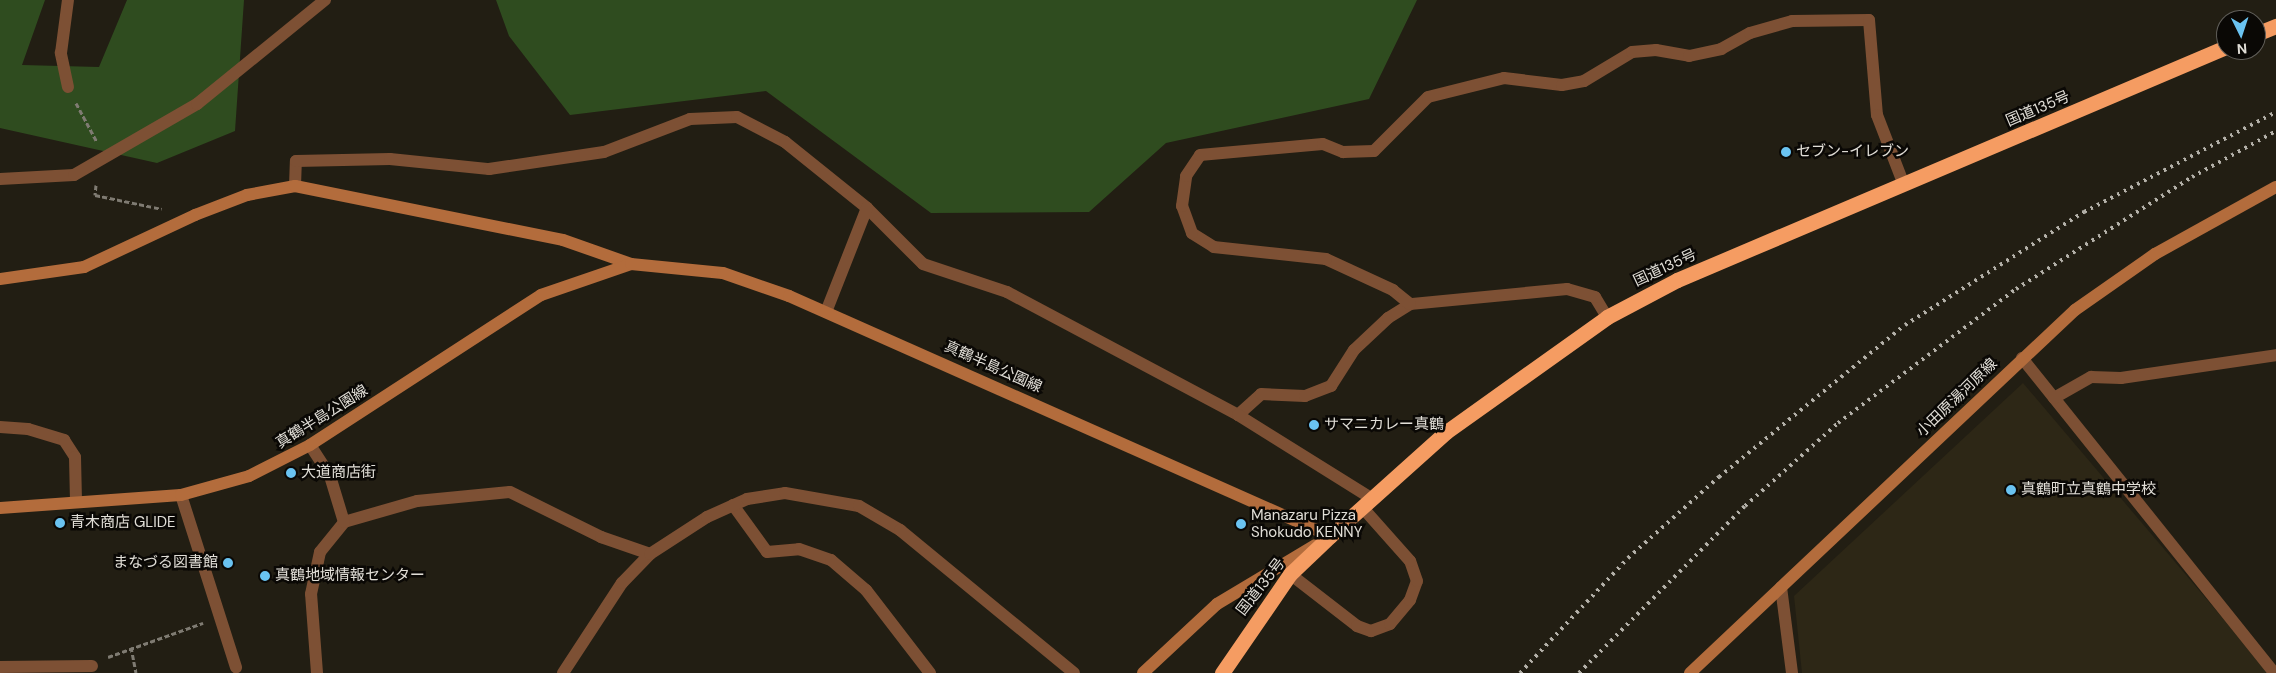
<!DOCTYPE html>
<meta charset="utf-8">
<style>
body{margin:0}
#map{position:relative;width:2276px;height:673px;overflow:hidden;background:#221e13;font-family:"DM Sans","Noto Sans JP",sans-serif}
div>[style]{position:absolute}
.built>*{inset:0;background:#2d2716}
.green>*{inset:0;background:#2f4c1f}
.path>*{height:3px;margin-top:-1.5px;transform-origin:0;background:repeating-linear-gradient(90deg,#7f7b72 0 5px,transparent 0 7.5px)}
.lane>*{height:12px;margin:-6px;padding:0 6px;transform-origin:6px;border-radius:6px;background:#7d5034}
.street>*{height:12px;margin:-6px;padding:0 6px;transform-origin:6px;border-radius:6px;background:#7d5034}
.secondary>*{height:12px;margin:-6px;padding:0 6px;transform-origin:6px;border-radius:6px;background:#b36c3c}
.highway>*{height:15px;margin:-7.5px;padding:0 7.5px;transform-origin:7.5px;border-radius:7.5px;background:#f59c62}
.rail>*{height:4px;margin-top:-2px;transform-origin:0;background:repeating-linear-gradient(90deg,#b4b1a9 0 2.5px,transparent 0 7.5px)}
.dots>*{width:14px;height:14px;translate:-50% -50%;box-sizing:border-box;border:2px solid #0a0805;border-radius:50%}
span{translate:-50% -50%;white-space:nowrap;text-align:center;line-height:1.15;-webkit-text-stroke:5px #0a0805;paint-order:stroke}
.street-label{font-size:15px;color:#e1ded7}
.poi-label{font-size:15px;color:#e1ded7}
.left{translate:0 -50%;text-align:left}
.right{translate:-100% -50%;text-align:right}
.north{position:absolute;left:2216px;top:10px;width:50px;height:50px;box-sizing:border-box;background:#0a0805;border:1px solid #605e59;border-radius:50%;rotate:176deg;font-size:14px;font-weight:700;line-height:20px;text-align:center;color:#e1ded7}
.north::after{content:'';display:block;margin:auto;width:18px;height:22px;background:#6ac3f1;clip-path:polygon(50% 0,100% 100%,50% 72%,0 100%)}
</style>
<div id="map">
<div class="built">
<div style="clip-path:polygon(2023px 383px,2226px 622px,2267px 673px,1802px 673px,1794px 596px)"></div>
</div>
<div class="green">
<div style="clip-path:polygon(0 0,45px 0,22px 65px,99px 67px,127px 0,244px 0,235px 131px,157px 163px,0 128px)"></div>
<div style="clip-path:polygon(496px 0,1417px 0,1369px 99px,1166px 143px,1089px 212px,931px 213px,766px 91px,570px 115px,509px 36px)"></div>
</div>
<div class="path">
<div style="left:76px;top:103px;width:44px;rotate:61.7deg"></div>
<div style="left:96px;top:185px;width:10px;rotate:96deg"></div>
<div style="left:95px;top:195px;width:68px;rotate:11.8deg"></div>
<div style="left:131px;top:647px;width:26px;rotate:79deg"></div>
<div style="left:108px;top:657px;width:101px;rotate:-19.7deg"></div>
</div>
<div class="lane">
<div style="left:68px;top:87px;width:35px;rotate:-102deg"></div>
<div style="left:61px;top:53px;width:53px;rotate:-82.5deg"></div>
<div style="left:1238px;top:415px;width:31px;rotate:-42deg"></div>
<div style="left:1261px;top:394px;width:44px;rotate:2.6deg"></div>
<div style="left:1305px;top:396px;width:28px;rotate:-21deg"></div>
<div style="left:1331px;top:386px;width:43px;rotate:-57.4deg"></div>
<div style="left:1354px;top:350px;width:47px;rotate:-43.3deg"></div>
<div style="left:1388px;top:318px;width:26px;rotate:-32deg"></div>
<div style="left:0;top:427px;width:28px;rotate:4deg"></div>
<div style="left:28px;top:429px;width:38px;rotate:17deg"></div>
<div style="left:64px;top:440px;width:20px;rotate:57deg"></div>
<div style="left:75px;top:457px;width:45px;rotate:88.7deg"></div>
<div style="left:0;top:667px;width:92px;rotate:-0.6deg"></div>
<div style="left:317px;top:673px;width:79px;rotate:-94.3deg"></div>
<div style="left:311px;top:594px;width:43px;rotate:-77.9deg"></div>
<div style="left:320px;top:552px;width:38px;rotate:-51deg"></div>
<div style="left:344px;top:522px;width:76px;rotate:-16deg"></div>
<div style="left:417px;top:501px;width:93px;rotate:-5.5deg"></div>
<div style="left:510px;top:492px;width:102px;rotate:26.3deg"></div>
<div style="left:601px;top:537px;width:52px;rotate:19.1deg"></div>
</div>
<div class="street">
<div style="left:0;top:179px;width:74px;rotate:-3.1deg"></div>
<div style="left:74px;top:175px;width:142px;rotate:-30deg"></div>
<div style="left:197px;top:104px;width:165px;rotate:-39.1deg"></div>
<div style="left:295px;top:186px;width:25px;rotate:-88deg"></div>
<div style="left:296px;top:161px;width:94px;rotate:-1.2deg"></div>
<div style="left:390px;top:159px;width:100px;rotate:5.8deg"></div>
<div style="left:489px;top:169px;width:116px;rotate:-8.4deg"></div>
<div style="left:604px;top:152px;width:92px;rotate:-21deg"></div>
<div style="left:690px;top:119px;width:47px;rotate:-2.4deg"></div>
<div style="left:737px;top:117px;width:54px;rotate:27.5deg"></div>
<div style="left:785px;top:142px;width:105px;rotate:38.8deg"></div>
<div style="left:867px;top:208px;width:79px;rotate:45deg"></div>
<div style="left:923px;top:264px;width:89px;rotate:18.4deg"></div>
<div style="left:1007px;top:292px;width:262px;rotate:28deg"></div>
<div style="left:1238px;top:415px;width:157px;rotate:32deg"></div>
<div style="left:826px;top:312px;width:112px;rotate:-68.5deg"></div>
<div style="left:1607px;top:317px;width:23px;rotate:-121deg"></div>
<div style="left:1595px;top:297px;width:29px;rotate:-164deg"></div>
<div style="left:1567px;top:289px;width:158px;rotate:174.5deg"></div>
<div style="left:1410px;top:304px;width:22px;rotate:-141deg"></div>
<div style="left:1393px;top:290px;width:74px;rotate:-155.2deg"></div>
<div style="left:1326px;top:259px;width:113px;rotate:-173.9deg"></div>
<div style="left:1214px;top:247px;width:26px;rotate:-148deg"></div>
<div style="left:1192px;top:233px;width:29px;rotate:-110deg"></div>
<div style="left:1182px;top:206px;width:30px;rotate:-82deg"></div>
<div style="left:1186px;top:176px;width:25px;rotate:-56deg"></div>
<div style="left:1200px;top:155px;width:123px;rotate:-5.1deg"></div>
<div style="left:1323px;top:144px;width:22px;rotate:22deg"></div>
<div style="left:1343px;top:152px;width:31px;rotate:-2deg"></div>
<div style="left:1374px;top:151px;width:76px;rotate:-45deg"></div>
<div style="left:1428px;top:97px;width:78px;rotate:-14deg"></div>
<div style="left:1504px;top:78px;width:58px;rotate:6.9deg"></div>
<div style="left:1562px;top:85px;width:22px;rotate:-10deg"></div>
<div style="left:1584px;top:81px;width:56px;rotate:-31.1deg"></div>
<div style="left:1632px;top:52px;width:24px;rotate:-5deg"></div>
<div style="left:1656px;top:50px;width:34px;rotate:10deg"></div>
<div style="left:1689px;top:56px;width:33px;rotate:-12deg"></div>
<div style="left:1721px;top:49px;width:33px;rotate:-29deg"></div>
<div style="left:1750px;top:33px;width:44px;rotate:-15.9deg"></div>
<div style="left:1792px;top:21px;width:77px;rotate:-0.7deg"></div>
<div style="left:1869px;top:20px;width:95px;rotate:85.2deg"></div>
<div style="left:1877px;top:115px;width:75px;rotate:68.9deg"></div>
<div style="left:2022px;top:358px;width:403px;rotate:51.3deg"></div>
<div style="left:2054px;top:398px;width:43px;rotate:-29.6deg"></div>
<div style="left:2091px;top:377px;width:30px;rotate:2deg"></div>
<div style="left:2121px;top:378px;width:157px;rotate:-8.4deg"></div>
<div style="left:310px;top:445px;width:37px;rotate:57deg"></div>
<div style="left:330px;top:476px;width:48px;rotate:73.1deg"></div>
<div style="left:181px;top:495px;width:181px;rotate:72.3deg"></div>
<div style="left:733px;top:505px;width:58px;rotate:54.1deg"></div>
<div style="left:767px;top:552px;width:32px;rotate:-5deg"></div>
<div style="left:799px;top:549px;width:34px;rotate:19deg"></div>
<div style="left:831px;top:560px;width:46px;rotate:40.6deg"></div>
<div style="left:866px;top:590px;width:105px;rotate:52.4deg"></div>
<div style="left:1290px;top:574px;width:85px;rotate:37.8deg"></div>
<div style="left:1357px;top:626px;width:15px;rotate:20deg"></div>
<div style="left:1371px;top:631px;width:20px;rotate:-20deg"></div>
<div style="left:1390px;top:624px;width:31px;rotate:-50deg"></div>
<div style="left:1410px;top:600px;width:20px;rotate:-70deg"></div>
<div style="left:1417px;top:581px;width:21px;rotate:-109deg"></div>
<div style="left:1410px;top:561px;width:72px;rotate:-131.6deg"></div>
<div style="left:1781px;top:587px;width:87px;rotate:82.7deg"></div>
<div style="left:563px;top:673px;width:108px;rotate:-56.8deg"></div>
<div style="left:622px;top:583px;width:40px;rotate:-46deg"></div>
<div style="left:650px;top:554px;width:68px;rotate:-33deg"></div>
<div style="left:707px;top:517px;width:44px;rotate:-24.2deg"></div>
<div style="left:747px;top:499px;width:38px;rotate:-9deg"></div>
<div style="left:785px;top:493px;width:75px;rotate:10deg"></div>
<div style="left:859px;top:506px;width:48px;rotate:30.3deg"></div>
<div style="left:900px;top:530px;width:225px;rotate:39.4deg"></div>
</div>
<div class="secondary">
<div style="left:0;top:279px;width:85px;rotate:-8.1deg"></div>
<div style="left:84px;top:267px;width:123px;rotate:-25.1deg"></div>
<div style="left:195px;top:215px;width:56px;rotate:-21deg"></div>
<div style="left:247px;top:195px;width:49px;rotate:-10.6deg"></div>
<div style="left:295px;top:186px;width:273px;rotate:11.4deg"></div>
<div style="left:563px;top:240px;width:72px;rotate:19.4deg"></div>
<div style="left:0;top:508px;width:181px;rotate:-4.1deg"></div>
<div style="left:181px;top:495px;width:71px;rotate:-15.6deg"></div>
<div style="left:249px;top:476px;width:68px;rotate:-26.9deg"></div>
<div style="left:310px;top:445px;width:275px;rotate:-33deg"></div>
<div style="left:541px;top:295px;width:95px;rotate:-19deg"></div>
<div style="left:631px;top:264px;width:92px;rotate:5.6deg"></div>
<div style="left:723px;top:273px;width:70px;rotate:19.2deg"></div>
<div style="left:789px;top:296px;width:592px;rotate:23.92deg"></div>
<div style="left:1143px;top:673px;width:101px;rotate:-43deg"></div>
<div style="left:1217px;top:604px;width:114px;rotate:-31deg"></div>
<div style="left:1690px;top:673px;width:529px;rotate:-43.32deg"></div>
<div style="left:2075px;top:310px;width:98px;rotate:-35deg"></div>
<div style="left:2155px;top:254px;width:138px;rotate:-29deg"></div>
</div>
<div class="highway">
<div style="left:2256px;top:34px;width:22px;rotate:-22deg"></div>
<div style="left:1222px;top:673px;width:120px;rotate:-55.5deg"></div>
<div style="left:1290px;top:574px;width:55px;rotate:-43.5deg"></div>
<div style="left:1330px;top:536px;width:156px;rotate:-41.9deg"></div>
<div style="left:1446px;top:432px;width:198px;rotate:-35.5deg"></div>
<div style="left:1607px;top:317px;width:79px;rotate:-27.9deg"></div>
<div style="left:1677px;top:280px;width:596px;rotate:-23deg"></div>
</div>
<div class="rail">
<div style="left:1520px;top:673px;width:158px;rotate:-46.8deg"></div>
<div style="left:1628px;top:558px;width:122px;rotate:-41.7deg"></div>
<div style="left:1719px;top:477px;width:240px;rotate:-39.3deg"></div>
<div style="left:1905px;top:325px;width:212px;rotate:-32.3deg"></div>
<div style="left:2084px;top:212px;width:216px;rotate:-27.5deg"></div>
<div style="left:1579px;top:673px;width:235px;rotate:-45.2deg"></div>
<div style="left:1745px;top:506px;width:125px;rotate:-41.7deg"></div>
<div style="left:1838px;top:423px;width:223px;rotate:-37deg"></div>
<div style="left:2016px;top:289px;width:209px;rotate:-32.5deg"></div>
<div style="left:2192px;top:177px;width:96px;rotate:-28.7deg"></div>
</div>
<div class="dots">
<div style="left:1786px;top:152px;background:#6ac3f1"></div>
<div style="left:1314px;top:425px;background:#6ac3f1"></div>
<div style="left:291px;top:473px;background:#6ac3f1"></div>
<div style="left:2011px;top:490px;background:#6ac3f1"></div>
<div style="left:60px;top:523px;background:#6ac3f1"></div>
<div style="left:1241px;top:524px;background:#6ac3f1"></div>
<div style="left:228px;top:563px;background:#6ac3f1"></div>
<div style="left:265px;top:576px;background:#6ac3f1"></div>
</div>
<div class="street-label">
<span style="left:2038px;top:109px;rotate:-23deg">国道135号</span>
<span style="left:1665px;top:268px;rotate:-25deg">国道135号</span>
<span style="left:993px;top:367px;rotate:24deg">真鶴半島公園線</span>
<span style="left:1957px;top:398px;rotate:-44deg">小田原湯河原線</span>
<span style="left:322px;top:417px;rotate:-32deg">真鶴半島公園線</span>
<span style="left:1261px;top:587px;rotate:-52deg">国道135号</span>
</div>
<div class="poi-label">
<span class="left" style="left:1796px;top:152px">セブン-イレブン</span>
<span class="left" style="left:1324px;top:425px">サマニカレー真鶴</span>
<span class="left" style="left:301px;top:473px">大道商店街</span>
<span class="left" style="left:2021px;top:490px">真鶴町立真鶴中学校</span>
<span class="left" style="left:1251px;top:524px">Manazaru Pizza<br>Shokudo KENNY</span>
<span class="left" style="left:70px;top:523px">青木商店 GLIDE</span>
<span class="right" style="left:218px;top:563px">まなづる図書館</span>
<span class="left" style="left:275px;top:576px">真鶴地域情報センター</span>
</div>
<div class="north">N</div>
</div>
